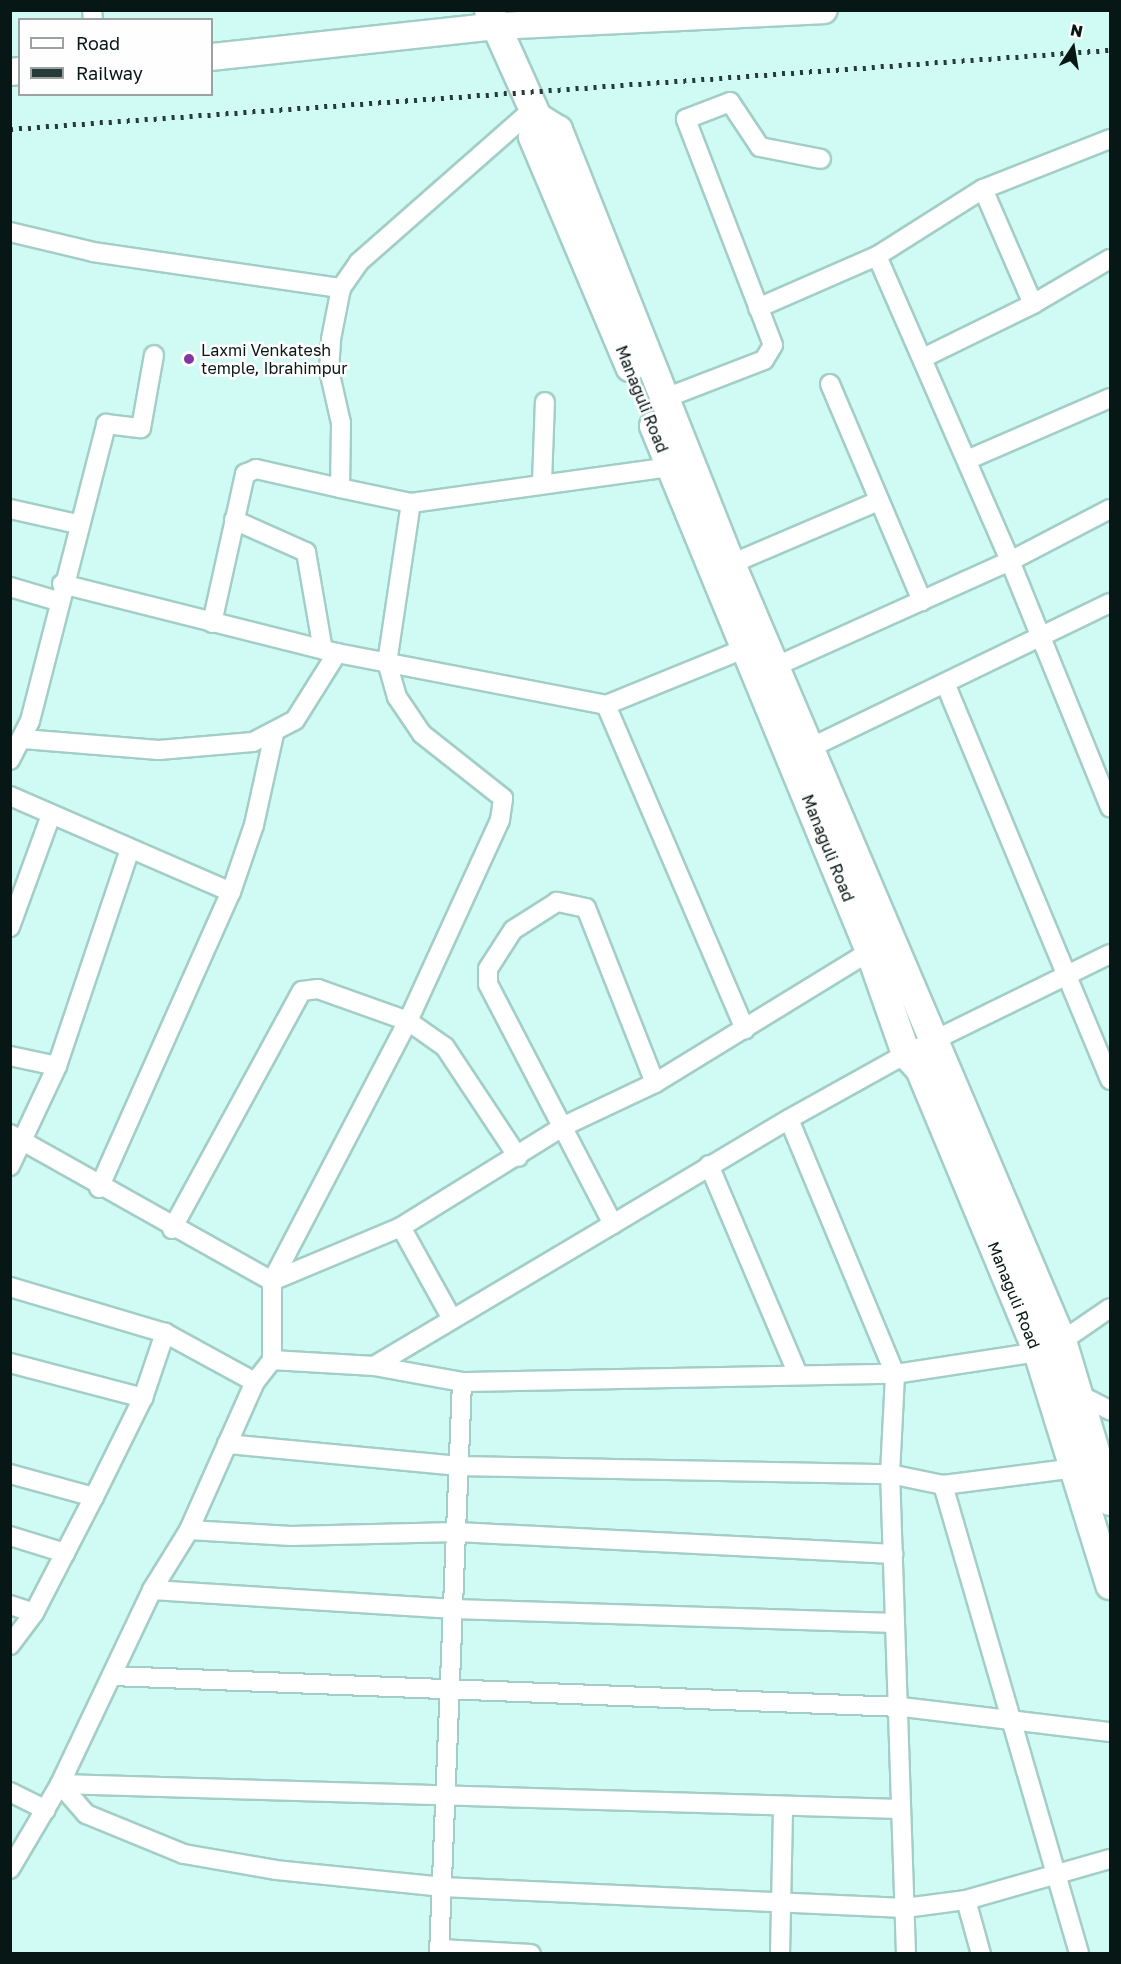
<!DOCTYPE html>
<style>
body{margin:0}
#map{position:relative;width:1121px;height:1964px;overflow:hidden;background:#d0fbf5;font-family:"Golos Text",sans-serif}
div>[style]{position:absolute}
.roads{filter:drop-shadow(2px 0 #a3cec7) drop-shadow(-2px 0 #a3cec7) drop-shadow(0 2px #a3cec7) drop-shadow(0 -2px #a3cec7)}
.street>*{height:18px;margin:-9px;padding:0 9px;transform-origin:9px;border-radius:9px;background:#fff}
.secondary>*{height:26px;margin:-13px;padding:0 13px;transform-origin:13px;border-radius:13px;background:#fff}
.primary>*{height:28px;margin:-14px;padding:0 14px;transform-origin:14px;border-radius:14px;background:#fff}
.rail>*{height:4.5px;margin-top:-2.25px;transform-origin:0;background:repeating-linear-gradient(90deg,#263a37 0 3px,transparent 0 9px)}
.dots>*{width:16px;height:16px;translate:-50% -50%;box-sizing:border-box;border:3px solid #fefefe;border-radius:50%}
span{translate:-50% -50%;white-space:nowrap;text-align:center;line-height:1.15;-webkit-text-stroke:5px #fefefe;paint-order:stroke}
.poi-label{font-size:16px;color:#071715}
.left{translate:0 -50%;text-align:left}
.street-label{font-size:16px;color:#071715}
.frame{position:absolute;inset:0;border:12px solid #071715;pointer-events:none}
.legend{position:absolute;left:18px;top:18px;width:195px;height:78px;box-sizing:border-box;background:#fefefe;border:2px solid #9ba2a1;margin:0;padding:8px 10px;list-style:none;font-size:18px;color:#071715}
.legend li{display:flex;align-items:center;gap:12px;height:30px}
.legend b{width:30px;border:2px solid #9ba2a1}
.north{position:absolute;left:1043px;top:18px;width:60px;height:60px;-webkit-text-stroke:4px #fefefe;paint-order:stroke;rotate:12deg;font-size:16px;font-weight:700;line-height:24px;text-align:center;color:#071715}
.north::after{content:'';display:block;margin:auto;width:21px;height:27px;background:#071715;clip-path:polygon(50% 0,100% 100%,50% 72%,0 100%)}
</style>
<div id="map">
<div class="roads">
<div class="street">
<div style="left:92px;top:10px;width:10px;rotate:84deg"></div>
<div style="left:1110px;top:139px;width:136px;rotate:158.5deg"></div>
<div style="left:983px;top:189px;width:125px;rotate:66.5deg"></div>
<div style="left:1033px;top:304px;width:89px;rotate:-30.3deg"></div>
<div style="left:10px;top:232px;width:85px;rotate:13.5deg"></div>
<div style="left:93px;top:252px;width:251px;rotate:8.3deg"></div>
<div style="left:877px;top:256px;width:125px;rotate:-32.3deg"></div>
<div style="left:758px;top:308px;width:130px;rotate:-23.6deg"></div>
<div style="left:877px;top:256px;width:333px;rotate:66.4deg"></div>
<div style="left:1010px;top:561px;width:259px;rotate:155.8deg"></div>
<div style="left:923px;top:358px;width:123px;rotate:-26.1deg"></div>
<div style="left:830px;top:384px;width:236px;rotate:67deg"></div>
<div style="left:663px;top:399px;width:108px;rotate:-21.1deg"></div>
<div style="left:764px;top:360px;width:17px;rotate:-59deg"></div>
<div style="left:773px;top:345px;width:242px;rotate:-111.1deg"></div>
<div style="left:686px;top:119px;width:47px;rotate:-21.1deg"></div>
<div style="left:730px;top:102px;width:54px;rotate:56.3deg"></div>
<div style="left:760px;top:147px;width:62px;rotate:11.1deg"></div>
<div style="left:967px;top:460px;width:156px;rotate:-23.4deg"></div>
<div style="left:542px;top:482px;width:80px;rotate:-87.9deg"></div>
<div style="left:411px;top:503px;width:261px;rotate:-7.9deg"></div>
<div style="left:10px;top:509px;width:69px;rotate:12.6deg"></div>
<div style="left:1110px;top:509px;width:113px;rotate:152.5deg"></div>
<div style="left:1010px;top:561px;width:266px;rotate:67.9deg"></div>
<div style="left:234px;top:520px;width:79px;rotate:24deg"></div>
<div style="left:306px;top:552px;width:99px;rotate:80.2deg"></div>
<div style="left:731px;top:564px;width:161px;rotate:-23.1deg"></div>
<div style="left:62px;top:584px;width:284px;rotate:14.1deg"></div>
<div style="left:337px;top:653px;width:274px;rotate:10.9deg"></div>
<div style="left:606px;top:705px;width:149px;rotate:-22.1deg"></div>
<div style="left:10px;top:587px;width:50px;rotate:16.3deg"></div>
<div style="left:212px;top:623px;width:153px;rotate:-77.5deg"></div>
<div style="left:245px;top:474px;width:12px;rotate:-24deg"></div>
<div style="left:256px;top:469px;width:86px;rotate:12.7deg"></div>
<div style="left:945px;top:683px;width:430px;rotate:67.4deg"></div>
<div style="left:606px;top:705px;width:353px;rotate:66.8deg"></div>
<div style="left:23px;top:739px;width:136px;rotate:4.6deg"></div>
<div style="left:159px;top:750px;width:94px;rotate:-4.9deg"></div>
<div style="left:253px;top:742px;width:47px;rotate:-27.6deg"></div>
<div style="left:295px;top:720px;width:79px;rotate:-57.9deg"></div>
<div style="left:810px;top:748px;width:333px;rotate:-25.8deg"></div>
<div style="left:10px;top:760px;width:44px;rotate:-62.9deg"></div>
<div style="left:30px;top:721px;width:307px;rotate:-75.6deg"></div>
<div style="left:106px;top:424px;width:35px;rotate:7deg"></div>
<div style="left:141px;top:428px;width:74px;rotate:-79.9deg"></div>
<div style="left:10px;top:796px;width:241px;rotate:23.5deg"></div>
<div style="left:231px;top:892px;width:71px;rotate:-71.1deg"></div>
<div style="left:254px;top:825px;width:93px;rotate:-77.6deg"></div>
<div style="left:10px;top:927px;width:119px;rotate:-69.9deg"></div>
<div style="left:10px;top:1056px;width:48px;rotate:12deg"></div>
<div style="left:655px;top:1083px;width:188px;rotate:-111.5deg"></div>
<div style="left:586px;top:908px;width:30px;rotate:-168deg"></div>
<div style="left:557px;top:902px;width:52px;rotate:147.5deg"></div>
<div style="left:513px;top:930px;width:46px;rotate:122.7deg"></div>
<div style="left:488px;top:969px;width:15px;rotate:90deg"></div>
<div style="left:488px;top:984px;width:271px;rotate:62.5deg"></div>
<div style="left:613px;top:1224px;width:205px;rotate:-30.8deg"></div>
<div style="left:10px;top:1134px;width:300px;rotate:29.3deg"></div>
<div style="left:272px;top:1281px;width:293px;rotate:-62.4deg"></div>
<div style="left:408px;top:1021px;width:221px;rotate:-65.4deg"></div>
<div style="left:500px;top:820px;width:22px;rotate:-82deg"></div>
<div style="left:503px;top:798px;width:103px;rotate:-141.7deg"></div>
<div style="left:422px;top:734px;width:45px;rotate:-124deg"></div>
<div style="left:397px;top:697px;width:35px;rotate:-106deg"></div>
<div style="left:387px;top:663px;width:162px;rotate:-81.5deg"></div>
<div style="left:411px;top:503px;width:73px;rotate:-168.1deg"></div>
<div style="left:340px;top:488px;width:65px;rotate:-89.1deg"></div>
<div style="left:341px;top:423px;width:54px;rotate:-102.8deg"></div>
<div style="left:329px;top:370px;width:31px;rotate:-86deg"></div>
<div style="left:331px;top:339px;width:52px;rotate:-78.9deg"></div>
<div style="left:341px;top:288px;width:32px;rotate:-55deg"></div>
<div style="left:359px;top:262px;width:233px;rotate:-41.3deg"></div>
<div style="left:709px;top:1165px;width:225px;rotate:67deg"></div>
<div style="left:10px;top:1166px;width:110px;rotate:-64.8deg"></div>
<div style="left:57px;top:1066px;width:229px;rotate:-71.4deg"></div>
<div style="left:99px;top:1188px;width:324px;rotate:-66deg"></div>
<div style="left:401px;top:1227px;width:105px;rotate:61deg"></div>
<div style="left:172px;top:1229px;width:271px;rotate:-61.4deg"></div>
<div style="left:302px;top:991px;width:16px;rotate:-7deg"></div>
<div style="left:318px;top:989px;width:96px;rotate:19.6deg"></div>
<div style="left:408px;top:1021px;width:45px;rotate:35.1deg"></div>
<div style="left:445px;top:1047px;width:132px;rotate:56.4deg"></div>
<div style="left:10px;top:1287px;width:162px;rotate:16.5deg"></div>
<div style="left:165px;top:1333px;width:102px;rotate:28.6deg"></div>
<div style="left:1062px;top:1341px;width:58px;rotate:-34.5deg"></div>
<div style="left:272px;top:1360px;width:102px;rotate:3.4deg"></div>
<div style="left:374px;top:1366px;width:278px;rotate:-30.7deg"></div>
<div style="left:10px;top:1363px;width:138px;rotate:14.7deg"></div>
<div style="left:374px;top:1366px;width:89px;rotate:10.3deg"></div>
<div style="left:462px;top:1382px;width:572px;rotate:92.3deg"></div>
<div style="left:462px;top:1382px;width:433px;rotate:-1.1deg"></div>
<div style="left:895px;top:1374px;width:145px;rotate:-8.7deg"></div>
<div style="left:1080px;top:1395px;width:34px;rotate:27deg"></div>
<div style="left:227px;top:1444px;width:232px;rotate:5.4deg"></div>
<div style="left:458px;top:1466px;width:432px;rotate:1.1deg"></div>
<div style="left:890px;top:1474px;width:54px;rotate:11.7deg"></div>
<div style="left:943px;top:1485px;width:134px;rotate:-7.3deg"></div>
<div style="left:10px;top:1474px;width:87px;rotate:15.3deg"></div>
<div style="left:943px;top:1485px;width:488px;rotate:73.8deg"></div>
<div style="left:189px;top:1530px;width:102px;rotate:3.4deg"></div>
<div style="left:291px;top:1536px;width:166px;rotate:-1.4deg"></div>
<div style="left:457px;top:1532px;width:437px;rotate:2.9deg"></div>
<div style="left:10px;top:1536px;width:58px;rotate:17.2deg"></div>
<div style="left:152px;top:1590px;width:303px;rotate:3.6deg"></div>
<div style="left:454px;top:1609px;width:441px;rotate:1.8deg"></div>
<div style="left:10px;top:1605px;width:25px;rotate:18deg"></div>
<div style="left:10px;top:1645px;width:40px;rotate:-53deg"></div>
<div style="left:34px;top:1613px;width:131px;rotate:-62.7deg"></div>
<div style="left:94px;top:1497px;width:110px;rotate:-63.7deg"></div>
<div style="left:143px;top:1398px;width:69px;rotate:-71.3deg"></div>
<div style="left:112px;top:1676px;width:791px;rotate:2.25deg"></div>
<div style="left:902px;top:1707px;width:209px;rotate:6.9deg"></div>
<div style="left:60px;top:1784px;width:40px;rotate:49deg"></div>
<div style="left:86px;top:1814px;width:106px;rotate:22.2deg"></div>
<div style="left:184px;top:1854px;width:93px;rotate:9.9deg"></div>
<div style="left:276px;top:1870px;width:167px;rotate:5.8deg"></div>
<div style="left:442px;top:1887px;width:463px;rotate:2.6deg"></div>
<div style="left:905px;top:1908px;width:62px;rotate:-7.5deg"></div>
<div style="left:966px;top:1900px;width:150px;rotate:-15.9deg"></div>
<div style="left:60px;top:1784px;width:840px;rotate:1.7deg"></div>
<div style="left:10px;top:1792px;width:40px;rotate:26.6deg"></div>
<div style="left:10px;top:1869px;width:99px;rotate:-59.5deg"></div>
<div style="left:60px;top:1784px;width:215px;rotate:-64.6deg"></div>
<div style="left:152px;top:1590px;width:70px;rotate:-58.3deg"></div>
<div style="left:189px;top:1530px;width:162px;rotate:-66deg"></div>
<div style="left:255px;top:1382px;width:28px;rotate:-52deg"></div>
<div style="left:272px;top:1360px;width:79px;rotate:-90deg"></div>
<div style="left:272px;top:1281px;width:140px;rotate:-22.7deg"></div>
<div style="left:401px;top:1227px;width:192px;rotate:-31.8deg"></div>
<div style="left:564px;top:1126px;width:101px;rotate:-25.3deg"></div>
<div style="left:655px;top:1083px;width:252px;rotate:-31.5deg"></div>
<div style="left:966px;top:1900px;width:56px;rotate:74.5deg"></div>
<div style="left:440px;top:1949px;width:91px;rotate:3.1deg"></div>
<div style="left:780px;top:1954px;width:148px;rotate:-88.8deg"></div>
<div style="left:906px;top:1954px;width:480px;rotate:-91.9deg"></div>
<div style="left:890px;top:1474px;width:100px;rotate:-87.1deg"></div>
<div style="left:895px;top:1374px;width:276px;rotate:-112.6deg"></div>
<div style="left:789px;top:1119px;width:134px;rotate:-29.1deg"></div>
<div style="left:906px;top:1054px;width:227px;rotate:-26.1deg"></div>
</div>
<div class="secondary">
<div style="left:212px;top:57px;width:289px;rotate:-6.2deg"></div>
<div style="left:499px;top:26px;width:325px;rotate:-2.8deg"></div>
<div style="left:10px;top:72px;width:10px;rotate:-6deg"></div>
</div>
<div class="primary">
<div style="left:489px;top:10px;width:117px;rotate:65.8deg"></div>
<div style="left:537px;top:117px;width:25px;rotate:32deg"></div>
<div style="left:558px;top:130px;width:467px;rotate:68.3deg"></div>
<div style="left:731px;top:564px;width:845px;rotate:66.93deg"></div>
<div style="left:1062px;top:1341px;width:167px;rotate:73.3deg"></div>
<div style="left:537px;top:117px;width:20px;rotate:101deg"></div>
<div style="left:533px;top:137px;width:250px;rotate:67.1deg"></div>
<div style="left:654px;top:426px;width:568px;rotate:67.64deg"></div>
<div style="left:870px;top:951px;width:109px;rotate:70.7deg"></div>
<div style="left:906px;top:1054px;width:21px;rotate:47deg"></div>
<div style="left:920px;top:1069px;width:307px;rotate:67.4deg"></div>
<div style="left:1038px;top:1352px;width:244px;rotate:72.8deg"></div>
</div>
</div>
<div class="rail">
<div style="left:10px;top:129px;width:1103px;rotate:-4.11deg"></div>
</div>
<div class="dots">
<div style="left:189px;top:359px;background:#8536a6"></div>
</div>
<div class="poi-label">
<span class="left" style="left:201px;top:359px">Laxmi Venkatesh<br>temple, Ibrahimpur</span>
</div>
<div class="street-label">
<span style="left:642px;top:399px;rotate:68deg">Managuli Road</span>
<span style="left:828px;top:848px;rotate:68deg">Managuli Road</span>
<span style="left:1014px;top:1295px;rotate:68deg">Managuli Road</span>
</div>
<div class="frame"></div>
<ul class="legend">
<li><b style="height:8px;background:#fff"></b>Road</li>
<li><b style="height:8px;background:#263a37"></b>Railway</li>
</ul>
<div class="north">N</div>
</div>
